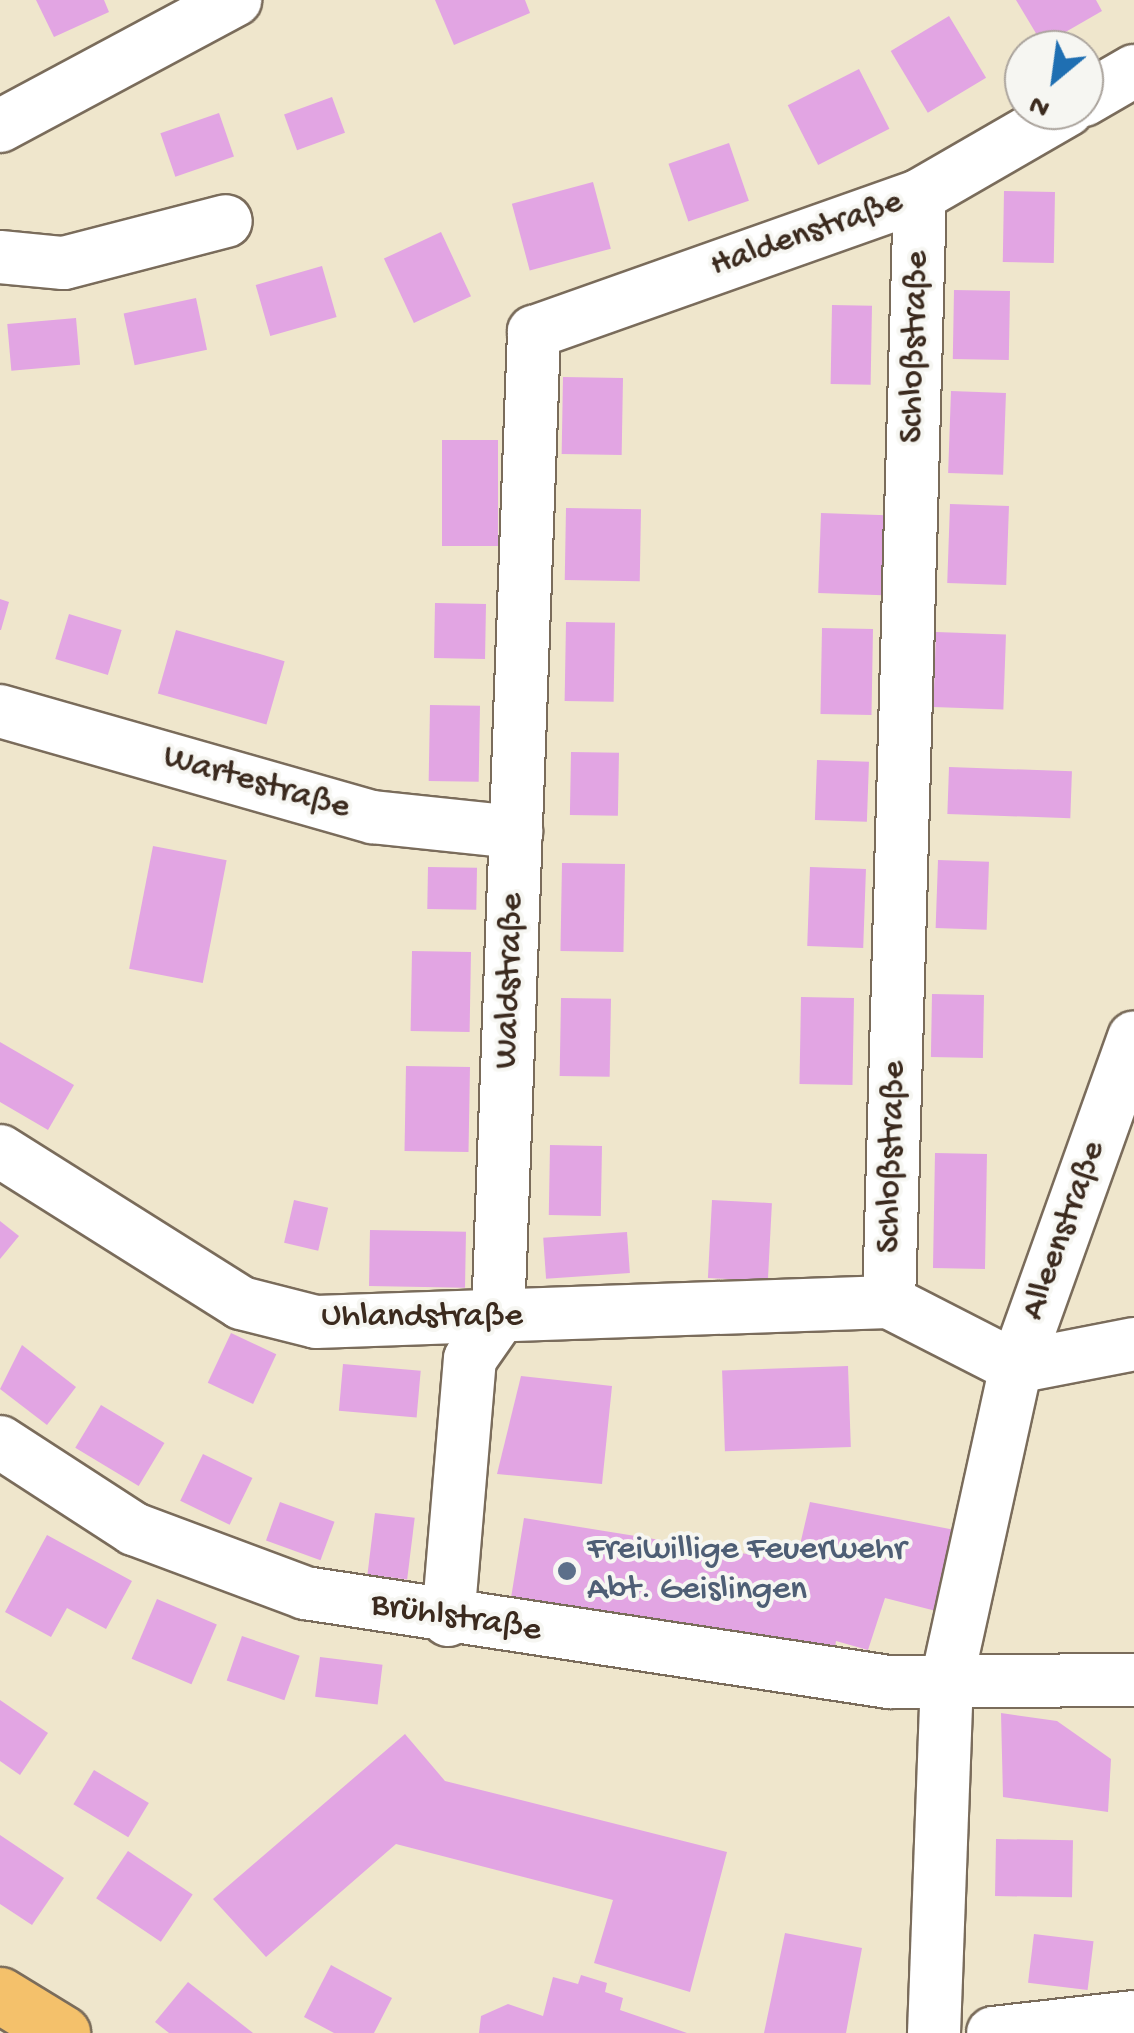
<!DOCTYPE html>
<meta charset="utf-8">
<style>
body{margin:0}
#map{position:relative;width:1134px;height:2033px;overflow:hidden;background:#efe6cc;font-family:"Gochi Hand",sans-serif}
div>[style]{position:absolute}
.building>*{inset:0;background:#e2a5e3;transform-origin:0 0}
.roads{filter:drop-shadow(2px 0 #7a6c5b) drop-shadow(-2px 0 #7a6c5b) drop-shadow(0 2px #7a6c5b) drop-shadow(0 -2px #7a6c5b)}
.minor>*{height:52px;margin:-26px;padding:0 26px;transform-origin:26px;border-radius:26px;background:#fff}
.major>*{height:55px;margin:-27.5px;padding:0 27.5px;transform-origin:27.5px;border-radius:27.5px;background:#f4c16b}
.dots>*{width:28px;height:28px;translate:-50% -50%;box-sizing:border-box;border:5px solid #f6f6f2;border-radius:50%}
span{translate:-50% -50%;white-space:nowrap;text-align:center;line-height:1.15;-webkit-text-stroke:8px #f6f6f2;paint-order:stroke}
.street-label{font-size:35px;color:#3b2a1e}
.service-label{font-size:35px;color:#4e5e75}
.left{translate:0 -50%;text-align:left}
.north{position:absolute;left:1004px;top:30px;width:100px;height:100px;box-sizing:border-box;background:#f6f6f2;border:2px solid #aba49d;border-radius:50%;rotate:209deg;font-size:28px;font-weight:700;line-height:40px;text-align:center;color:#3b2a1e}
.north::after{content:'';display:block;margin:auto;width:35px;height:45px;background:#1f6fb2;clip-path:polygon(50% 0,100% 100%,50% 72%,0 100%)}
</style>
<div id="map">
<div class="building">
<div style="clip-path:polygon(36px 0,104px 0,109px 12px,54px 37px)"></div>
<div style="clip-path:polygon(435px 0,525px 0,530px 13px,454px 45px)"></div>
<div style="clip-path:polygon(1016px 0,1096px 0,1102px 11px,1043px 45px)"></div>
<div style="left:949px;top:16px;width:72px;height:68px;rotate:59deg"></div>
<div style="left:859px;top:69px;width:67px;height:80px;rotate:63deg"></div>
<div style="left:332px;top:97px;width:38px;height:51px;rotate:70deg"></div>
<div style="left:219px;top:113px;width:46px;height:62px;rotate:71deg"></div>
<div style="left:729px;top:143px;width:61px;height:64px;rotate:71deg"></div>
<div style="left:593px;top:182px;width:69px;height:84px;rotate:75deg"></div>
<div style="left:1004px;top:191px;width:51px;height:71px;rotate:1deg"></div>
<div style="left:441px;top:232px;width:71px;height:63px;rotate:65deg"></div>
<div style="left:322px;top:266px;width:53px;height:69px;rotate:74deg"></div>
<div style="left:954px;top:290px;width:56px;height:69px;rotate:1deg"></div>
<div style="left:196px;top:298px;width:53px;height:74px;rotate:78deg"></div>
<div style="left:832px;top:305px;width:40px;height:79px;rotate:1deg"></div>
<div style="left:76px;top:318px;width:47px;height:69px;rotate:85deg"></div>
<div style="left:563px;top:377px;width:60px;height:77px;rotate:1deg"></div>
<div style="left:951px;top:391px;width:55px;height:82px;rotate:2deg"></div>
<div style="left:442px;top:440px;width:56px;height:106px"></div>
<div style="left:950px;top:504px;width:59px;height:79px;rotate:2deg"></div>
<div style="left:566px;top:508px;width:75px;height:72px;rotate:1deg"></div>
<div style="left:821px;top:513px;width:65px;height:80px;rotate:2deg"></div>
<div style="clip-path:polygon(0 599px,9px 602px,1px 630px,0 630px)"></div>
<div style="left:435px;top:603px;width:51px;height:55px;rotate:1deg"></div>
<div style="left:69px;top:614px;width:55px;height:47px;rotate:17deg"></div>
<div style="left:566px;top:622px;width:49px;height:79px;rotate:1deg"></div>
<div style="left:822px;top:628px;width:51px;height:86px;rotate:1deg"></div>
<div style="left:176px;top:630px;width:113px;height:66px;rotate:16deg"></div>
<div style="left:936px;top:632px;width:70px;height:75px;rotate:2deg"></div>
<div style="left:430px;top:705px;width:50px;height:76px;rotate:1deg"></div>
<div style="left:571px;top:752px;width:48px;height:63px;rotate:1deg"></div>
<div style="left:817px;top:760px;width:52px;height:60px;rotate:2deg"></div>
<div style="left:949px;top:767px;width:123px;height:47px;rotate:2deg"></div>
<div style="left:153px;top:846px;width:75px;height:125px;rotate:11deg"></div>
<div style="left:938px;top:860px;width:51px;height:68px;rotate:2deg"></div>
<div style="left:562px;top:863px;width:63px;height:88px;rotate:1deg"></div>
<div style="left:428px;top:867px;width:49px;height:42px;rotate:1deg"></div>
<div style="left:810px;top:867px;width:56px;height:79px;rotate:2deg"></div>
<div style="left:412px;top:951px;width:59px;height:80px;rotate:1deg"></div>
<div style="left:932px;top:994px;width:52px;height:63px;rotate:1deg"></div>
<div style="left:801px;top:997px;width:53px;height:87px;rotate:1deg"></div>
<div style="left:561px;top:998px;width:50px;height:78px;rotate:1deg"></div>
<div style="clip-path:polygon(0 1042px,74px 1085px,48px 1130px,0 1102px)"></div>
<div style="left:406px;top:1066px;width:64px;height:85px;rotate:1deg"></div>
<div style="left:550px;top:1145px;width:52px;height:70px;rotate:1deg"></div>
<div style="left:935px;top:1153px;width:52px;height:115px;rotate:1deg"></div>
<div style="left:294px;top:1200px;width:35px;height:44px;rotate:13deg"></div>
<div style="left:712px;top:1200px;width:60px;height:78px;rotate:3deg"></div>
<div style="clip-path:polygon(0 1221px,19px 1236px,0 1259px)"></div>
<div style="left:370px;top:1230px;width:96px;height:56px;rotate:1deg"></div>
<div style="left:627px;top:1232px;width:41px;height:84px;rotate:86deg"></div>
<div style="left:231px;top:1333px;width:50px;height:55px;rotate:25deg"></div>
<div style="clip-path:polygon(22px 1345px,76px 1387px,47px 1425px,0 1389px)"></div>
<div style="left:343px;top:1364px;width:78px;height:47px;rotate:5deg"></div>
<div style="left:848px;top:1366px;width:81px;height:126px;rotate:88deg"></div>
<div style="clip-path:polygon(521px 1376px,612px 1386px,602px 1484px,497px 1474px)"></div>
<div style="left:101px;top:1405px;width:74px;height:50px;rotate:31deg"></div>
<div style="left:203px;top:1454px;width:55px;height:52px;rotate:26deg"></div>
<div style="left:280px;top:1502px;width:58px;height:41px;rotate:20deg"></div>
<div style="clip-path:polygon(810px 1502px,955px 1530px,940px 1612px,885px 1598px,868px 1650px,836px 1641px,834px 1655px,510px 1604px,524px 1518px,796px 1562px)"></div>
<div style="left:375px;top:1513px;width:40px;height:62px;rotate:7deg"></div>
<div style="clip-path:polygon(47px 1535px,132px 1581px,106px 1629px,67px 1608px,51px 1637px,5px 1612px)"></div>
<div style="left:157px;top:1599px;width:65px;height:65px;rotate:23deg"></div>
<div style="left:242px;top:1636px;width:61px;height:47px;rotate:19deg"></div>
<div style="left:320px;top:1657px;width:63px;height:40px;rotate:7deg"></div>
<div style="clip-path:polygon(0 1700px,48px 1733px,20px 1775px,0 1761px)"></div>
<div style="clip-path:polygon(1001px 1713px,1057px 1721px,1111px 1759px,1108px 1812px,1003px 1797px)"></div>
<div style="clip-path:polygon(405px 1734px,445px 1781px,727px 1852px,690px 1992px,594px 1963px,613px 1900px,396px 1844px,266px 1957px,213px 1899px)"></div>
<div style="left:94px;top:1770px;width:64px;height:40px;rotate:31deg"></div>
<div style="clip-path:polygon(0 1835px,64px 1878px,32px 1925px,0 1904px)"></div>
<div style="left:996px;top:1839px;width:77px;height:57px;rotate:1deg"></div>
<div style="left:128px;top:1851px;width:78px;height:57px;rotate:34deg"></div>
<div style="clip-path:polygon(785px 1933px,862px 1948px,846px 2033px,764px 2033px)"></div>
<div style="left:1034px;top:1934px;width:60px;height:49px;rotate:7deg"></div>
<div style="clip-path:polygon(331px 1965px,392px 1998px,374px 2033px,334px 2033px,304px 2017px)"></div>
<div style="clip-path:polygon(581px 1975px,607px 1983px,605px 1992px,623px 1998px,620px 2010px,687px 2033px,479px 2033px,481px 2016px,508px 2004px,543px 2016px,553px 1977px,578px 1984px)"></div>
<div style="clip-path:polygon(188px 1982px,253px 2033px,169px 2033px,155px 2022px)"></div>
</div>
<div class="roads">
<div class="minor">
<div style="left:1084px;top:100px;width:58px;rotate:-30.1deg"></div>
<div style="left:0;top:126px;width:267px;rotate:-28.2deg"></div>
<div style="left:0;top:257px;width:64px;rotate:5.4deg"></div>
<div style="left:64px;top:263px;width:167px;rotate:-14.5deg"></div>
<div style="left:0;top:711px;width:388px;rotate:15.9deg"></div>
<div style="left:373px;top:817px;width:144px;rotate:6deg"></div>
<div style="left:0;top:1151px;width:285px;rotate:32.2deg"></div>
<div style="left:241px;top:1303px;width:77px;rotate:14.2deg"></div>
<div style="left:316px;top:1322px;width:573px;rotate:-2deg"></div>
<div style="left:889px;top:1302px;width:143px;rotate:27.1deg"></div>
<div style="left:889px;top:1302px;width:1107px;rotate:-88.4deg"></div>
<div style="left:1016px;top:1367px;width:120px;rotate:-11deg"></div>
<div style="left:0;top:1442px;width:160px;rotate:33deg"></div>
<div style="left:134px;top:1529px;width:183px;rotate:20.5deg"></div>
<div style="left:305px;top:1593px;width:591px;rotate:8.67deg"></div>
<div style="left:889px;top:1682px;width:245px;rotate:-0.5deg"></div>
<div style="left:448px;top:1620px;width:262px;rotate:-85.2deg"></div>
<div style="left:470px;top:1359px;width:49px;rotate:-55deg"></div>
<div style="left:498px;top:1319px;width:988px;rotate:-87.91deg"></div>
<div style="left:534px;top:332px;width:410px;rotate:-19.5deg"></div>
<div style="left:920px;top:195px;width:170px;rotate:-30deg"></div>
<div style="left:934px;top:2033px;width:353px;rotate:-87.9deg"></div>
<div style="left:947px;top:1680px;width:321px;rotate:-77.6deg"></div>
<div style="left:1016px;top:1367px;width:350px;rotate:-70.3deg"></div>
<div style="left:993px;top:2033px;width:142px;rotate:-6.5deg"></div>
</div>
<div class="major">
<div style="left:0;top:1995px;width:73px;rotate:31.5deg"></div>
</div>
</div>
<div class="dots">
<div style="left:567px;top:1571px;background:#5c6f8a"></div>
</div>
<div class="street-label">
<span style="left:807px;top:235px;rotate:-19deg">Haldenstraße</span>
<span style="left:916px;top:347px;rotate:-88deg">Schloßstraße</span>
<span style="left:256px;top:784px;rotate:16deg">Wartestraße</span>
<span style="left:511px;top:981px;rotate:-88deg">Waldstraße</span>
<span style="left:893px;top:1157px;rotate:-88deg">Schloßstraße</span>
<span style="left:1065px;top:1231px;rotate:-70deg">Alleenstraße</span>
<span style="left:422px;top:1318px">Uhlandstraße</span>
<span style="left:456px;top:1619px;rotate:9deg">Brühlstraße</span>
</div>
<div class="service-label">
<span class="left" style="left:587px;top:1571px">Freiwillige Feuerwehr<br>Abt. Geislingen</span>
</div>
<div class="north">N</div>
</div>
